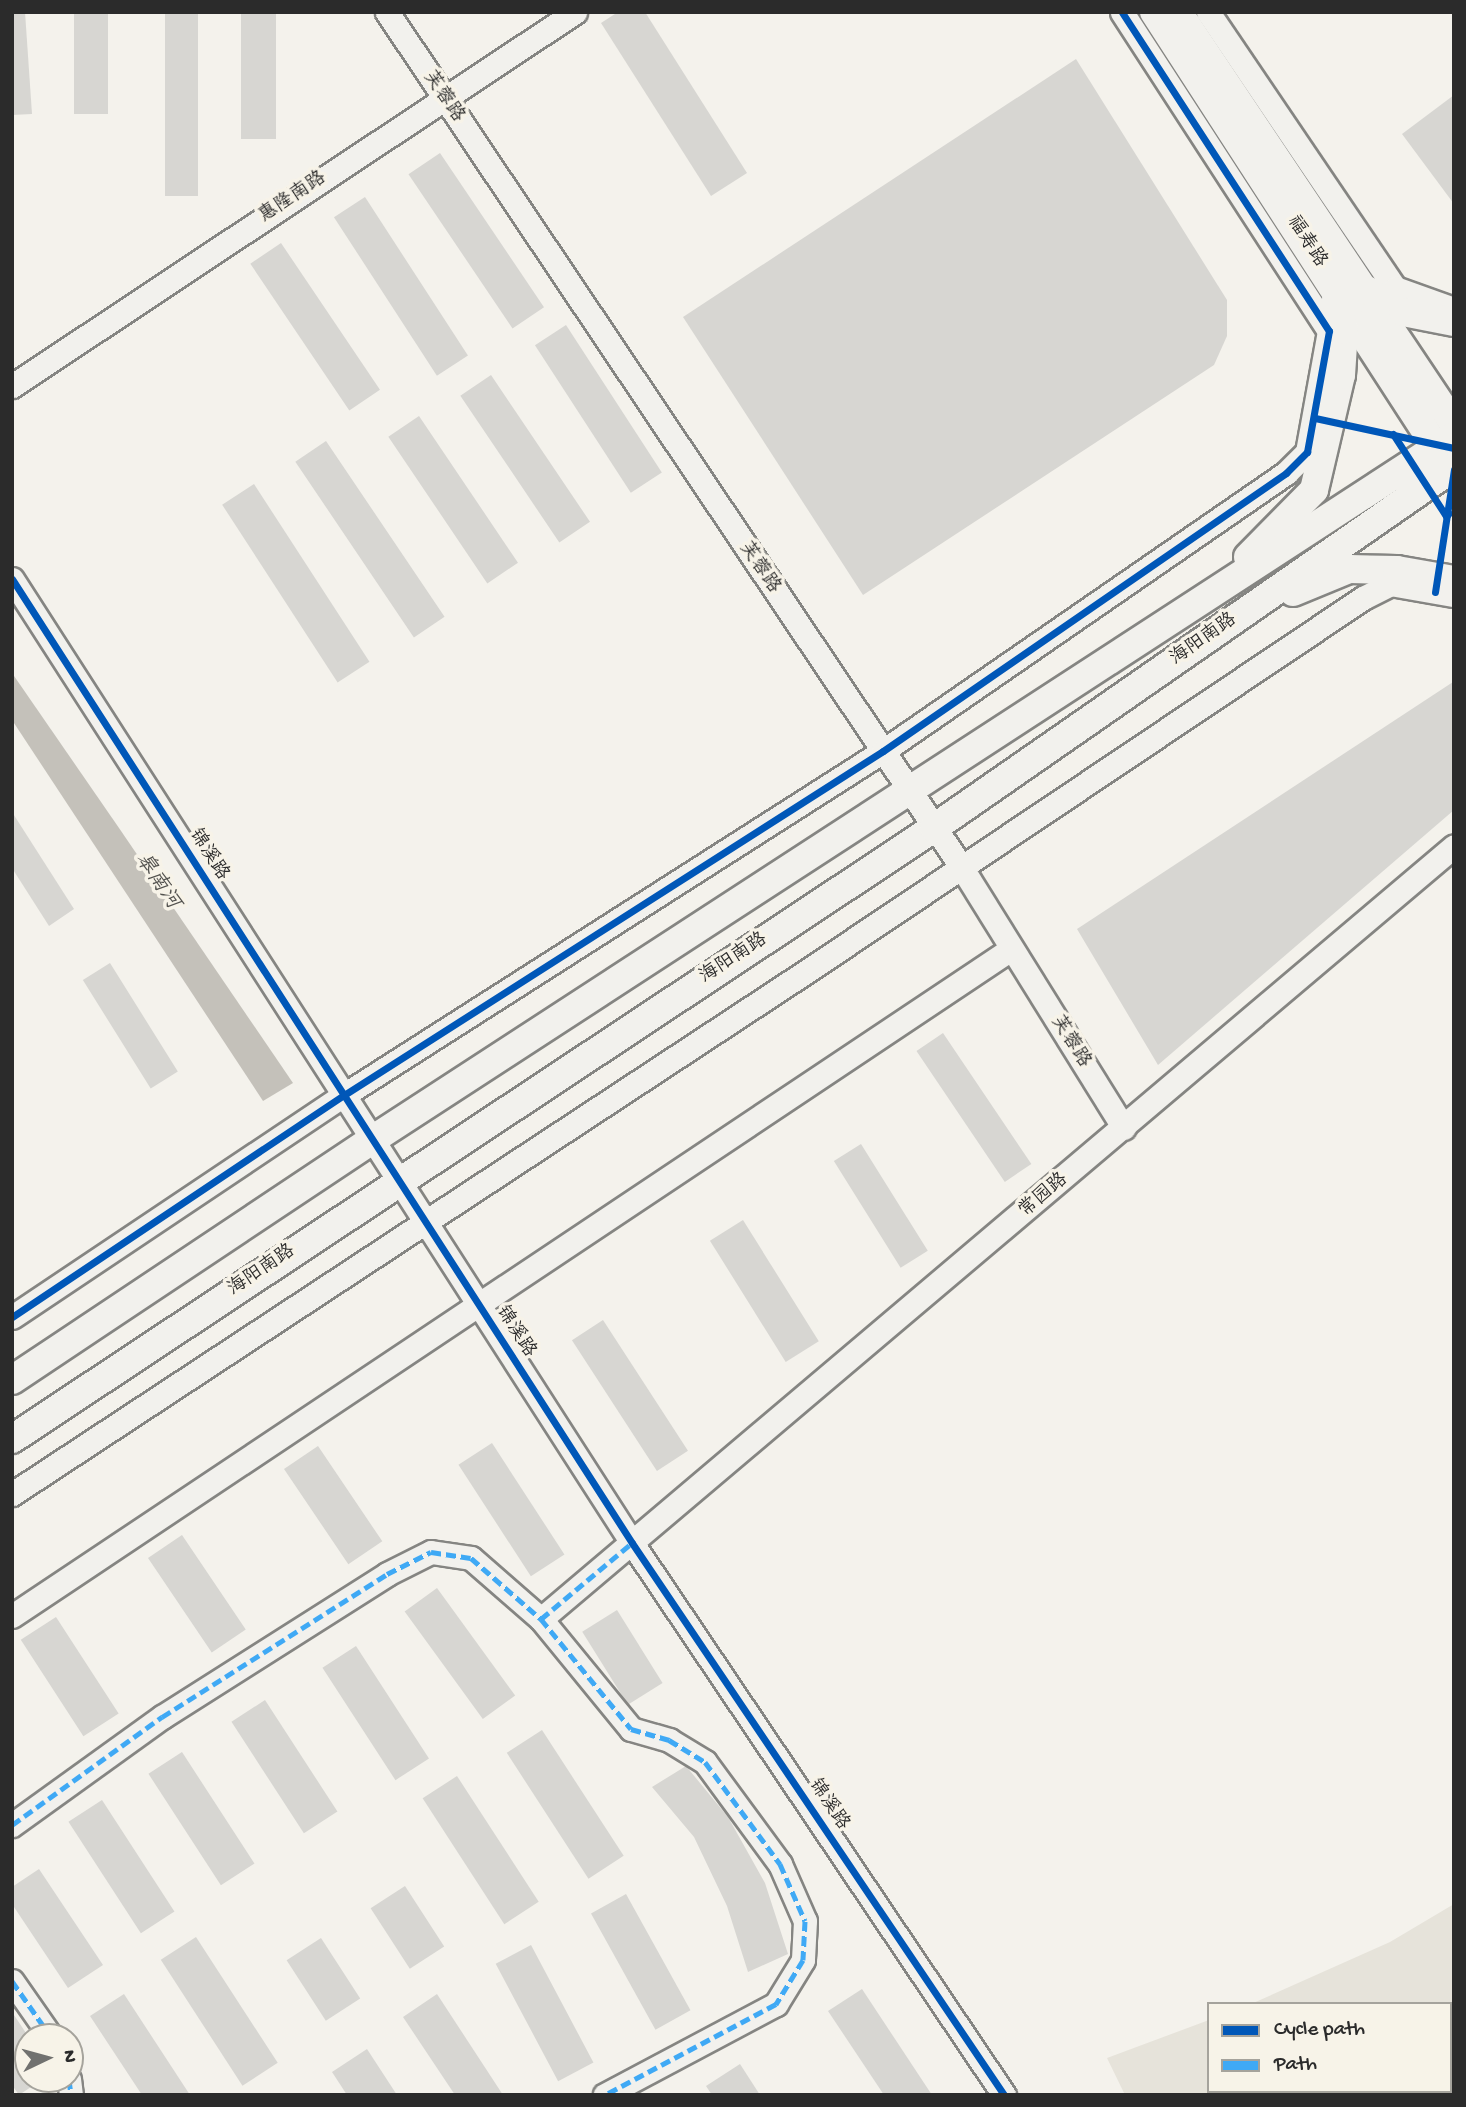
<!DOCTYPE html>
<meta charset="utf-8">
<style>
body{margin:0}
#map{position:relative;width:1466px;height:2107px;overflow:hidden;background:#f4f2ec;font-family:"Gochi Hand","LXGW WenKai TC",sans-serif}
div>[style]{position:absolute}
.green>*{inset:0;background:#e6e3da}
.water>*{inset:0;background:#c4c1ba}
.building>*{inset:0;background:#d7d6d2;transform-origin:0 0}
.roads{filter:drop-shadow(2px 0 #858582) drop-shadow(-2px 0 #858582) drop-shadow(0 2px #858582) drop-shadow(0 -2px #858582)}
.minor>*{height:23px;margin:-11.5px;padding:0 11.5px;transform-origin:11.5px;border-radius:11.5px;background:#f2f1ed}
.major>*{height:28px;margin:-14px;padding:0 14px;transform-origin:14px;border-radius:14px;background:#f2f1ed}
.quiet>*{height:5px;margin-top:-2.5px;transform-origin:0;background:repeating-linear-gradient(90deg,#3fa9f5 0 10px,transparent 0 15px)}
.cycleway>*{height:7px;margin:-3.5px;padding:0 3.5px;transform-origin:3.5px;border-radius:3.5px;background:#0057b8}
span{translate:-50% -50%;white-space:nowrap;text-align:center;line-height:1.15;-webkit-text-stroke:7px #f7f3e8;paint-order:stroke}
.street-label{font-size:19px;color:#2b2b2b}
.water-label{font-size:21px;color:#53524f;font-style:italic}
.frame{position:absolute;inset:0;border:14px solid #2b2b2b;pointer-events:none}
.legend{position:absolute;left:1207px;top:2002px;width:245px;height:91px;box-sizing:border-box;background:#f7f3e8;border:2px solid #a5a39c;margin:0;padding:9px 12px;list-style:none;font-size:21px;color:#2b2b2b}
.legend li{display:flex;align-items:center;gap:14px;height:35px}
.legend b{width:35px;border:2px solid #a5a39c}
.north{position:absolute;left:14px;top:2023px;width:70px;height:70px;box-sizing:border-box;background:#f7f3e8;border:2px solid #a5a39c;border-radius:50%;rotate:85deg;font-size:19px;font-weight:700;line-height:28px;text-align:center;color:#2b2b2b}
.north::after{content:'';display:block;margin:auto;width:24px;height:32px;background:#71716f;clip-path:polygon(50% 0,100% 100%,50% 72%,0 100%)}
</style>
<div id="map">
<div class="green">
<div style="clip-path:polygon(1454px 1904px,1454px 2095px,1125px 2095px,1107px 2058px,1209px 2020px,1209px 2091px,1450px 2091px,1450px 2004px,1251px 2004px,1390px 1942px)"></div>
</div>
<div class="water">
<div style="clip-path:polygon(12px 673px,119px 828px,293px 1083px,263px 1101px,12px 720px)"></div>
</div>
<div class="building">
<div style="clip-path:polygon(12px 12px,25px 12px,32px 114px,12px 115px)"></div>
<div style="left:74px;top:12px;width:34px;height:102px"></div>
<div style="left:165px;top:12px;width:33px;height:184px"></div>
<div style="left:241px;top:12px;width:35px;height:127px"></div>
<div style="clip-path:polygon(618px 12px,645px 12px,747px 173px,711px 196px,601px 23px)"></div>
<div style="clip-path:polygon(1076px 59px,1227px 300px,1227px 336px,1214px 365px,863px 595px,683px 317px)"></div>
<div style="clip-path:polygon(1454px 95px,1454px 204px,1402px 134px)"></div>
<div style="left:440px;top:153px;width:186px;height:38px;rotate:56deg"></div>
<div style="left:365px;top:197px;width:189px;height:37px;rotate:57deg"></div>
<div style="left:281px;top:243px;width:177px;height:37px;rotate:56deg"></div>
<div style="left:566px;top:325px;width:176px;height:37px;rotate:57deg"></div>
<div style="left:491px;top:375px;width:177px;height:37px;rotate:56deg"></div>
<div style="left:419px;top:416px;width:177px;height:37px;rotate:56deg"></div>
<div style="left:326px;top:441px;width:212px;height:37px;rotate:56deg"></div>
<div style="left:254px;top:484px;width:212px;height:38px;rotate:57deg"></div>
<div style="clip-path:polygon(1453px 682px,1454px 810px,1158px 1065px,1077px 929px)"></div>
<div style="clip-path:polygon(12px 812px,74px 909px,49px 926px,12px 868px)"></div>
<div style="left:110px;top:963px;width:128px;height:32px;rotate:58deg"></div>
<div style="left:943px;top:1033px;width:158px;height:32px;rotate:56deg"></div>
<div style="left:861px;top:1144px;width:126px;height:32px;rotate:58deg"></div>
<div style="left:743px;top:1220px;width:143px;height:39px;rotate:58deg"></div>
<div style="left:603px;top:1320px;width:156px;height:37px;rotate:57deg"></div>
<div style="left:492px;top:1443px;width:133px;height:40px;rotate:57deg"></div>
<div style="left:318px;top:1446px;width:115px;height:41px;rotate:56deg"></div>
<div style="left:182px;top:1535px;width:114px;height:41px;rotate:56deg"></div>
<div style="left:437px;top:1588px;width:133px;height:40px;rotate:54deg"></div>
<div style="left:617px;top:1610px;width:86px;height:41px;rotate:58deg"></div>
<div style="left:56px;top:1617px;width:115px;height:42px;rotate:57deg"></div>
<div style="left:356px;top:1646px;width:134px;height:40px;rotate:57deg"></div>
<div style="left:265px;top:1700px;width:133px;height:40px;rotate:57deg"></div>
<div style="left:542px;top:1730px;width:150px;height:42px;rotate:57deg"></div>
<div style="left:182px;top:1752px;width:133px;height:40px;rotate:57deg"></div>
<div style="clip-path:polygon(686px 1766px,728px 1817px,765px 1883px,788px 1954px,748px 1972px,727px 1906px,694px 1837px,652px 1787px)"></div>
<div style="left:457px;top:1776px;width:150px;height:41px;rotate:57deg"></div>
<div style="left:102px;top:1800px;width:133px;height:40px;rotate:57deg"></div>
<div style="clip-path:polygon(39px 1869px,103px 1965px,68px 1988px,12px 1904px,12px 1887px)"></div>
<div style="left:405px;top:1886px;width:72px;height:41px;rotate:57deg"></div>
<div style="left:626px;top:1894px;width:133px;height:40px;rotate:61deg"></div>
<div style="left:196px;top:1937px;width:150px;height:42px;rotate:57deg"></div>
<div style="left:321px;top:1938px;width:72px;height:41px;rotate:57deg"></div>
<div style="left:531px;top:1945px;width:133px;height:40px;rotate:62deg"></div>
<div style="clip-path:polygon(862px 1989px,932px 2095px,884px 2095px,828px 2011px)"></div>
<div style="clip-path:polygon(124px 1994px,190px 2095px,142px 2095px,90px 2016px)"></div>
<div style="clip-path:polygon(437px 1994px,503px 2095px,455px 2095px,403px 2017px)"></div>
<div style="clip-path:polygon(12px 2012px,28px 2036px,28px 2079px,43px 2079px,19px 2095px,12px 2085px)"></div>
<div style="clip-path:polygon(367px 2049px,397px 2095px,347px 2095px,332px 2072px)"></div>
<div style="clip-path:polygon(740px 2064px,760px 2095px,712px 2095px,706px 2086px)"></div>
</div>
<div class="roads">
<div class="minor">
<div style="left:387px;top:12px;width:1031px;rotate:56.11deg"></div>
<div style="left:962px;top:868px;width:306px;rotate:58.1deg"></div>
<div style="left:1208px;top:12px;width:333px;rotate:55.9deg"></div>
<div style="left:1395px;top:288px;width:63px;rotate:19.6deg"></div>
<div style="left:12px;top:386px;width:676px;rotate:-33.6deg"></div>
<div style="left:12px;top:579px;width:1146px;rotate:57.25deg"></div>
<div style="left:632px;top:1543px;width:666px;rotate:56.02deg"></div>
<div style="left:12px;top:1317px;width:399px;rotate:-33.8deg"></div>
<div style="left:344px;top:1095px;width:639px;rotate:-32.55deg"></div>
<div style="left:883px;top:751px;width:490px;rotate:-34.6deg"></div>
<div style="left:1286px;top:473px;width:30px;rotate:-45deg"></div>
<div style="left:1307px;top:452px;width:123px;rotate:-79.7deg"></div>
<div style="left:1329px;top:331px;width:380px;rotate:-123deg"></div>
<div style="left:12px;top:1494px;width:962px;rotate:-33.34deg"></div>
<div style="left:816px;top:965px;width:659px;rotate:-33.86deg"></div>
<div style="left:1363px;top:598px;width:30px;rotate:-27deg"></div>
<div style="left:1390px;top:584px;width:65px;rotate:9.8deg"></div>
<div style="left:12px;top:1616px;width:1201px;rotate:-33.73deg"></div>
<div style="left:541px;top:1619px;width:1196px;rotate:-40.25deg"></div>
<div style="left:12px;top:1825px;width:185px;rotate:-35.8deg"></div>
<div style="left:162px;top:1717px;width:267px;rotate:-32.4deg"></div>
<div style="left:387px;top:1574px;width:49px;rotate:-26.6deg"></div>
<div style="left:431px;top:1552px;width:40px;rotate:8.5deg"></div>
<div style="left:471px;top:1558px;width:93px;rotate:41.1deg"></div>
<div style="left:541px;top:1619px;width:142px;rotate:50.7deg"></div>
<div style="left:631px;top:1729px;width:40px;rotate:16deg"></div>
<div style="left:669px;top:1740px;width:42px;rotate:31.4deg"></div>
<div style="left:705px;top:1762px;width:127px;rotate:53.7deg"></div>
<div style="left:780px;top:1864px;width:62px;rotate:66.3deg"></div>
<div style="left:805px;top:1921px;width:39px;rotate:93deg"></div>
<div style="left:803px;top:1960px;width:52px;rotate:121.5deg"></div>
<div style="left:776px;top:2004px;width:194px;rotate:152deg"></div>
<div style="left:12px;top:1981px;width:68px;rotate:55.1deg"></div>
<div style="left:69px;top:2079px;width:16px;rotate:83deg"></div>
</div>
<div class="major">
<div style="left:1154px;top:12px;width:535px;rotate:57.05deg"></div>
<div style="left:1178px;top:12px;width:496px;rotate:56.2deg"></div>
<div style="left:1369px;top:291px;width:40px;rotate:32deg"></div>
<div style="left:1403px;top:312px;width:52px;rotate:11.1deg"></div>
<div style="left:1248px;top:557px;width:94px;rotate:-45.4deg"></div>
<div style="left:1314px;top:490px;width:118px;rotate:-76.8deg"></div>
<div style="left:1341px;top:375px;width:45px;rotate:-86.2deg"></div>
<div style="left:1344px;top:330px;width:31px;rotate:-105deg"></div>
<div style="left:1293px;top:592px;width:61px;rotate:-22.3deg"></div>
<div style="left:1349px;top:569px;width:48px;rotate:1.2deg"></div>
<div style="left:1397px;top:570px;width:58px;rotate:10deg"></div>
<div style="left:12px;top:1380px;width:433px;rotate:-33.7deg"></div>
<div style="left:372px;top:1140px;width:1291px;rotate:-33.05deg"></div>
<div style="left:12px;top:1439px;width:1106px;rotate:-33.53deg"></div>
<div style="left:934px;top:828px;width:633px;rotate:-34.77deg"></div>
</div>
</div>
<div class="quiet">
<div style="left:541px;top:1619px;width:119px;rotate:-39.9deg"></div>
<div style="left:12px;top:1825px;width:185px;rotate:-35.8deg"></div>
<div style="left:162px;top:1717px;width:267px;rotate:-32.4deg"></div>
<div style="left:387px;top:1574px;width:49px;rotate:-26.6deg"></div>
<div style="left:431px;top:1552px;width:40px;rotate:8.5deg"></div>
<div style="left:471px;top:1558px;width:93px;rotate:41.1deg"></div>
<div style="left:541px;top:1619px;width:142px;rotate:50.7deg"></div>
<div style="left:631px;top:1729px;width:40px;rotate:16deg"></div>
<div style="left:669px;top:1740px;width:42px;rotate:31.4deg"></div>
<div style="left:705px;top:1762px;width:127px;rotate:53.7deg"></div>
<div style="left:780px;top:1864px;width:62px;rotate:66.3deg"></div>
<div style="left:805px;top:1921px;width:39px;rotate:93deg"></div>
<div style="left:803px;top:1960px;width:52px;rotate:121.5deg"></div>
<div style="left:776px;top:2004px;width:194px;rotate:152deg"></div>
<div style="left:12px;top:1981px;width:68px;rotate:55.1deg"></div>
<div style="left:69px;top:2079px;width:16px;rotate:83deg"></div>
</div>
<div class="cycleway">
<div style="left:1315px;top:418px;width:142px;rotate:12.2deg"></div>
<div style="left:1393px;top:434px;width:98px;rotate:57.1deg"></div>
<div style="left:1446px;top:516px;width:4px;rotate:-45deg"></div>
<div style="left:12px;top:579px;width:1146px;rotate:57.25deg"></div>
<div style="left:632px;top:1543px;width:666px;rotate:56.02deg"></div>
<div style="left:1435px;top:592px;width:124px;rotate:-81.2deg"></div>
<div style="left:12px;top:1317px;width:399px;rotate:-33.8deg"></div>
<div style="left:344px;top:1095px;width:639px;rotate:-32.55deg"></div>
<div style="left:883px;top:751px;width:490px;rotate:-34.6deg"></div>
<div style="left:1286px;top:473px;width:30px;rotate:-45deg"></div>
<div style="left:1307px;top:452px;width:123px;rotate:-79.7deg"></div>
<div style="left:1329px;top:331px;width:380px;rotate:-123deg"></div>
</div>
<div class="street-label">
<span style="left:443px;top:97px;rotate:56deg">芙蓉路</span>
<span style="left:293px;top:198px;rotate:-34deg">惠隆南路</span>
<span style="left:1306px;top:242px;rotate:57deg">福寿路</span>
<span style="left:759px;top:568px;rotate:56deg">芙蓉路</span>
<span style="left:1204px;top:640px;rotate:-35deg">海阳南路</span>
<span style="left:208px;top:855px;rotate:57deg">锦溪路</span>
<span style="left:734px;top:959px;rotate:-33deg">海阳南路</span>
<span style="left:1070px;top:1042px;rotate:58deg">芙蓉路</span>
<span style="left:1044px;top:1196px;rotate:-40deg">常园路</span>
<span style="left:262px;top:1271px;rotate:-34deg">海阳南路</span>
<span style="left:515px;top:1332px;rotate:57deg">锦溪路</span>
<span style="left:828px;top:1805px;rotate:56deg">锦溪路</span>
</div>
<div class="water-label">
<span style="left:156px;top:882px;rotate:56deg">皋南河</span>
</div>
<div class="frame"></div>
<ul class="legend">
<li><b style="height:9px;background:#0057b8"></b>Cycle path</li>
<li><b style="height:9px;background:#3fa9f5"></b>Path</li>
</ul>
<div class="north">N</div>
</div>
